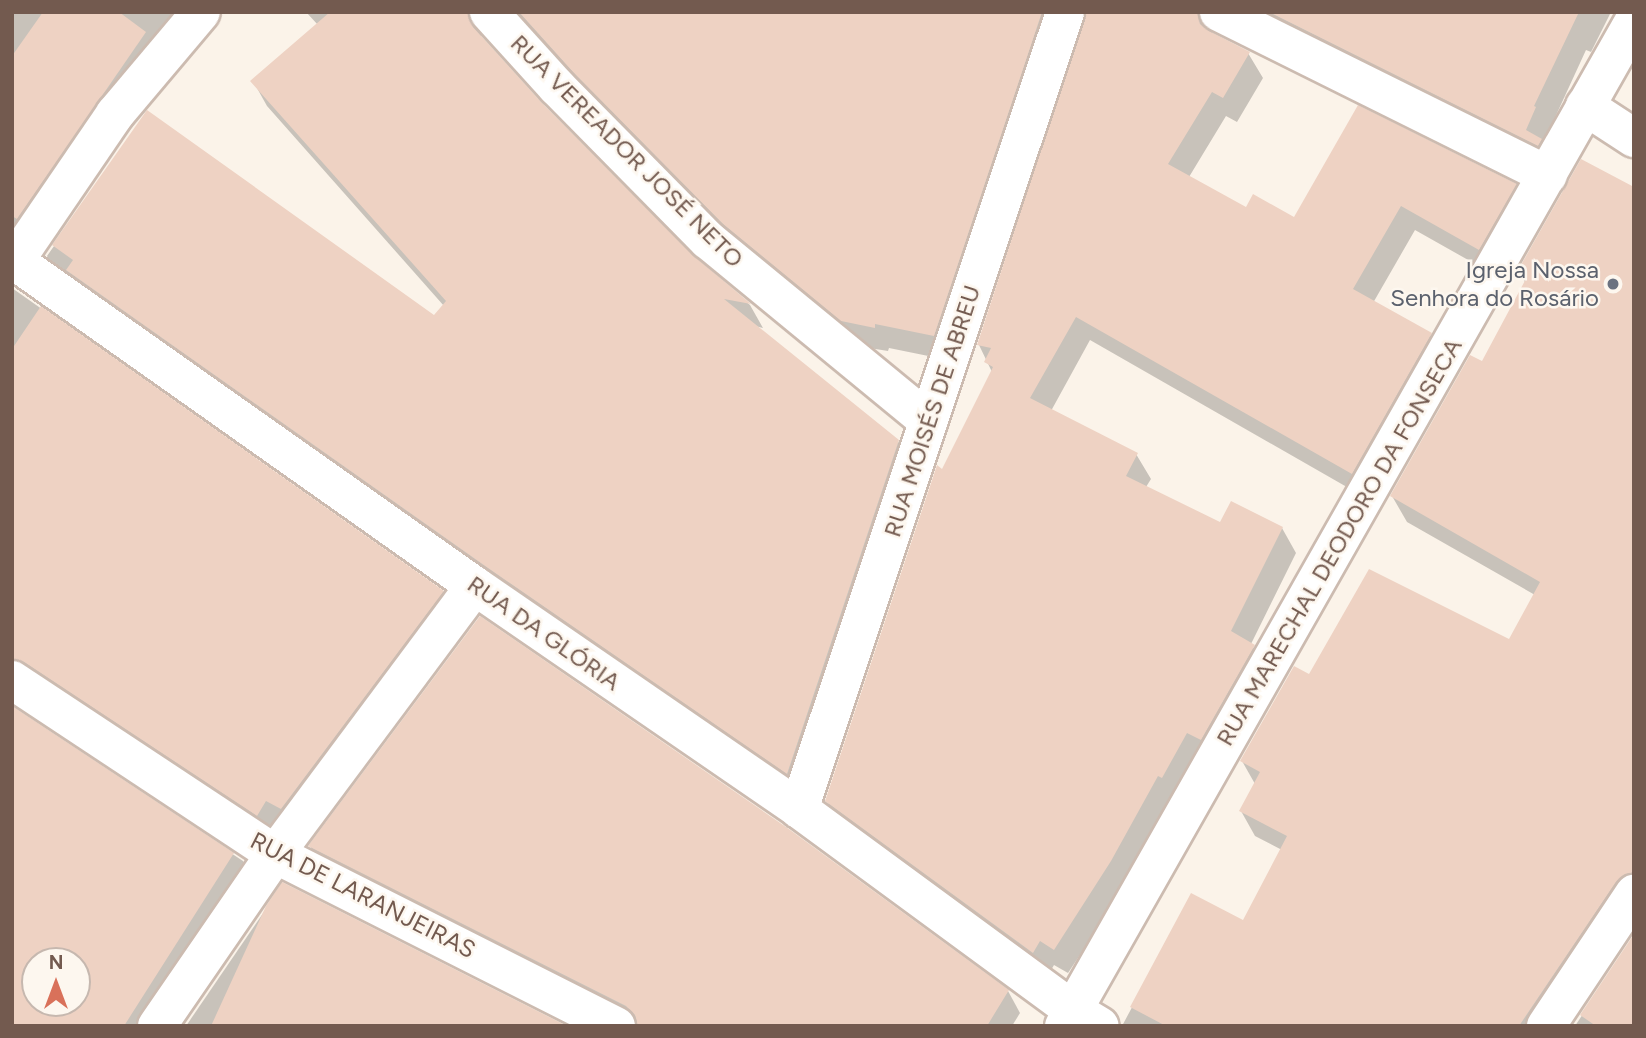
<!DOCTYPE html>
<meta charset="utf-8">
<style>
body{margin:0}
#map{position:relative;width:1646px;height:1038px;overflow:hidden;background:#fbf3e9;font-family:Figtree,sans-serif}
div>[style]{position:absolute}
.shadow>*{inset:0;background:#0003}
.building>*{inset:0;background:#eed2c3}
.roads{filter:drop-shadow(2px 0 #ccbbb0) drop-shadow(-2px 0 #ccbbb0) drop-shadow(0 2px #ccbbb0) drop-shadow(0 -2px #ccbbb0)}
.minor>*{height:38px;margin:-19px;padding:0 19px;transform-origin:19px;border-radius:19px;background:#fff}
.dots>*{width:19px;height:19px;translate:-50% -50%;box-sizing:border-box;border:4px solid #fdf7ef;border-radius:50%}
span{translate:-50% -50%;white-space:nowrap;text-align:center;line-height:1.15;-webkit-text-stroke:5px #fdf7ef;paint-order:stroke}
.street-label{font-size:24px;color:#735a4f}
.worship-label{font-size:24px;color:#5b616d}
.right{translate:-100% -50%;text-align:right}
.frame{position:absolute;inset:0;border:14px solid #735a4f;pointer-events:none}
.north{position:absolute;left:21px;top:947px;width:70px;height:70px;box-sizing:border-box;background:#fdf7ef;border:2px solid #c6b8af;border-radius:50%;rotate:0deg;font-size:19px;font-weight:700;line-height:28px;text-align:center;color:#735a4f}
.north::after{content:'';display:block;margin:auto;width:24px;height:32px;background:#d9715a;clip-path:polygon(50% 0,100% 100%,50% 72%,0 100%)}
</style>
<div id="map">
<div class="shadow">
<div style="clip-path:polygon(12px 12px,217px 12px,12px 248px)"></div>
<div style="clip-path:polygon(306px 12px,1611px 12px,1591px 52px,1586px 50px,1535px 161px,1213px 27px,1212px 33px,1248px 53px,1263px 78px,1237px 122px,1226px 116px,1189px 177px,1246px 209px,1295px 219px,1515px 185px,1530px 210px,1493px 274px,1415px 230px,1373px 303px,1430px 335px,1445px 359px,1366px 498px,1090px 340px,1051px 411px,1136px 454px,1151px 479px,1146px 487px,1221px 524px,1282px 528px,1296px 553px,1251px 644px,1268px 671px,1068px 973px,1054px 965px,1047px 977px,841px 826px,827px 801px,943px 471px,992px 372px,979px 345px,1088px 15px,1075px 15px,948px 360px,889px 348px,888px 351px,857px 346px,482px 30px,481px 38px,540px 104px,691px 257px,750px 305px,763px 328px,755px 326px,898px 441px,912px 466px,802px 798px,61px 280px,47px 256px,148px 112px,434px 317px,444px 306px,267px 106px,253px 81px,318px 25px)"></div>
<div style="clip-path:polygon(1634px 189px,1634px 904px,1551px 1026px,1122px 1026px,1192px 895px,1243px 922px,1282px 850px,1255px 836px,1241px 811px,1255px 784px,1242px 761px,1310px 677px,1510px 641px,1535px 595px,1407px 522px,1392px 496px,1483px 364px,1526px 284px,1519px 272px)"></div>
<div style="clip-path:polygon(12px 288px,443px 592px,455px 613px,282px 845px,12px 684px)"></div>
<div style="clip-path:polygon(evenodd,12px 708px,243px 861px,255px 883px,157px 1026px,12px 1026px,12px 708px,35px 961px,77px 961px,77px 1003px,35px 1003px,35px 961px)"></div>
<div style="clip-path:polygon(310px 846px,1008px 991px,1020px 1013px,1012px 1026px,636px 1026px,322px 867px)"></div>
<div style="clip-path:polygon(283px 884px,563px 1026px,186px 1026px)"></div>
<div style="clip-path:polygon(1634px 937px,1634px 1026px,1575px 1026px)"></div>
</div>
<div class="building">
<div style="clip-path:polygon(43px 12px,119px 12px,146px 32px,17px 219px,12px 216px,12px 56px)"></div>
<div style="clip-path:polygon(330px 12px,468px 12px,473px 27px,541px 102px,693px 255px,751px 304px,724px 299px,899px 440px,787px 774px,488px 568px,66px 270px,73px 260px,52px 245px,147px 110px,434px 315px,446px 301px,250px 81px)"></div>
<div style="clip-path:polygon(519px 12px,1042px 12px,934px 336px,875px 324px,875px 328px,841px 321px,723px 224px,573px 72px)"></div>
<div style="clip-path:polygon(1086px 12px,1197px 12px,1200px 24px,1209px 31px,1250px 52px,1223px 98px,1212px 92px,1168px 164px,1246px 207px,1253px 194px,1294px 217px,1358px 105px,1517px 184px,1479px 250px,1401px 206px,1353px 289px,1432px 333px,1352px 474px,1076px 317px,1030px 398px,1138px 453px,1126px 476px,1220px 522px,1231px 501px,1283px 527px,1231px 631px,1255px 645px,1201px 740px,1187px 733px,1162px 778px,1158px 776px,1111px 861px,1054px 950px,1040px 941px,1033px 953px,825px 801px,937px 465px,942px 469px,993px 367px,984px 362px,991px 348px,977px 345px)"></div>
<div style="clip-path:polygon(1269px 12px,1579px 12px,1534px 106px,1536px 107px,1526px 130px,1542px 139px,1538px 146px)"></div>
<div style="clip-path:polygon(1581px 159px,1634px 187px,1634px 872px,1624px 875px,1616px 882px,1519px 1026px,1166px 1026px,1130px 1007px,1191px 893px,1243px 920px,1287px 836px,1239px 811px,1260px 772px,1240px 761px,1294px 666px,1309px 674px,1369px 569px,1509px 639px,1540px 582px,1390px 496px,1470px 355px,1482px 361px,1527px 277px,1517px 272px)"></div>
<div style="clip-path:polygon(41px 306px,444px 591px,281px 809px,266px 801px,257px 816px,24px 662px,12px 658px,12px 349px)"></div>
<div style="clip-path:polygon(480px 616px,786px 827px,1009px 990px,987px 1026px,638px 1026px,635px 1015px,626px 1006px,308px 846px)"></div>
<div style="clip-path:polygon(evenodd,12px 706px,234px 853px,124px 1026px,12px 1026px,12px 706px,35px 961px,77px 961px,77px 1003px,35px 1003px,35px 961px)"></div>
<div style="clip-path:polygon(282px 882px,567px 1026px,211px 1026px,266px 906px)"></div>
<div style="clip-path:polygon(1634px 934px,1634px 1026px,1596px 1026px,1580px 1015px)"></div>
</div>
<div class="roads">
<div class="minor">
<div style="left:489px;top:12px;width:101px;rotate:47.8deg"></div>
<div style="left:557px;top:87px;width:215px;rotate:45.4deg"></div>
<div style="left:708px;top:240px;width:285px;rotate:39.4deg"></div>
<div style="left:1219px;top:12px;width:367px;rotate:26.4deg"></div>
<div style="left:1585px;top:106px;width:59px;rotate:33.1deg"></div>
<div style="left:12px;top:259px;width:567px;rotate:35.23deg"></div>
<div style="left:475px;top:586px;width:393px;rotate:34.5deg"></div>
<div style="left:799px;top:809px;width:340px;rotate:36.3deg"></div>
<div style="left:1073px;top:1010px;width:31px;rotate:31deg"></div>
<div style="left:12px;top:265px;width:183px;rotate:-55.7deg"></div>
<div style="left:115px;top:114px;width:133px;rotate:-49.9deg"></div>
<div style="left:12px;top:680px;width:315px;rotate:33.5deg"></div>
<div style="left:275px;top:854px;width:382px;rotate:26.8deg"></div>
<div style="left:799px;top:809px;width:840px;rotate:-71.54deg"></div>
<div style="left:157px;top:1026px;width:209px;rotate:-55.5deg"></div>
<div style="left:275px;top:854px;width:334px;rotate:-53.3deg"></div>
<div style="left:1064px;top:1026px;width:1155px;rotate:-60.44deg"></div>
<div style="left:1546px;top:1026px;width:159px;rotate:-56.3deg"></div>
</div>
</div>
<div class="dots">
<div style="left:1613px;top:284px;background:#6b7280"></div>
</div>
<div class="street-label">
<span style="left:627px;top:151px;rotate:45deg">RUA VEREADOR JOSÉ NETO</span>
<span style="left:932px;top:411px;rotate:-72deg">RUA MOISÉS DE ABREU</span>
<span style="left:1339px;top:542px;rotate:-60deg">RUA MARECHAL DEODORO DA FONSECA</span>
<span style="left:544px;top:633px;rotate:35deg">RUA DA GLÓRIA</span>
<span style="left:363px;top:895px;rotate:27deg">RUA DE LARANJEIRAS</span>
</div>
<div class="worship-label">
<span class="right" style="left:1599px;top:284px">Igreja Nossa<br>Senhora do Rosário</span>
</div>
<div class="frame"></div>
<div class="north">N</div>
</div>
